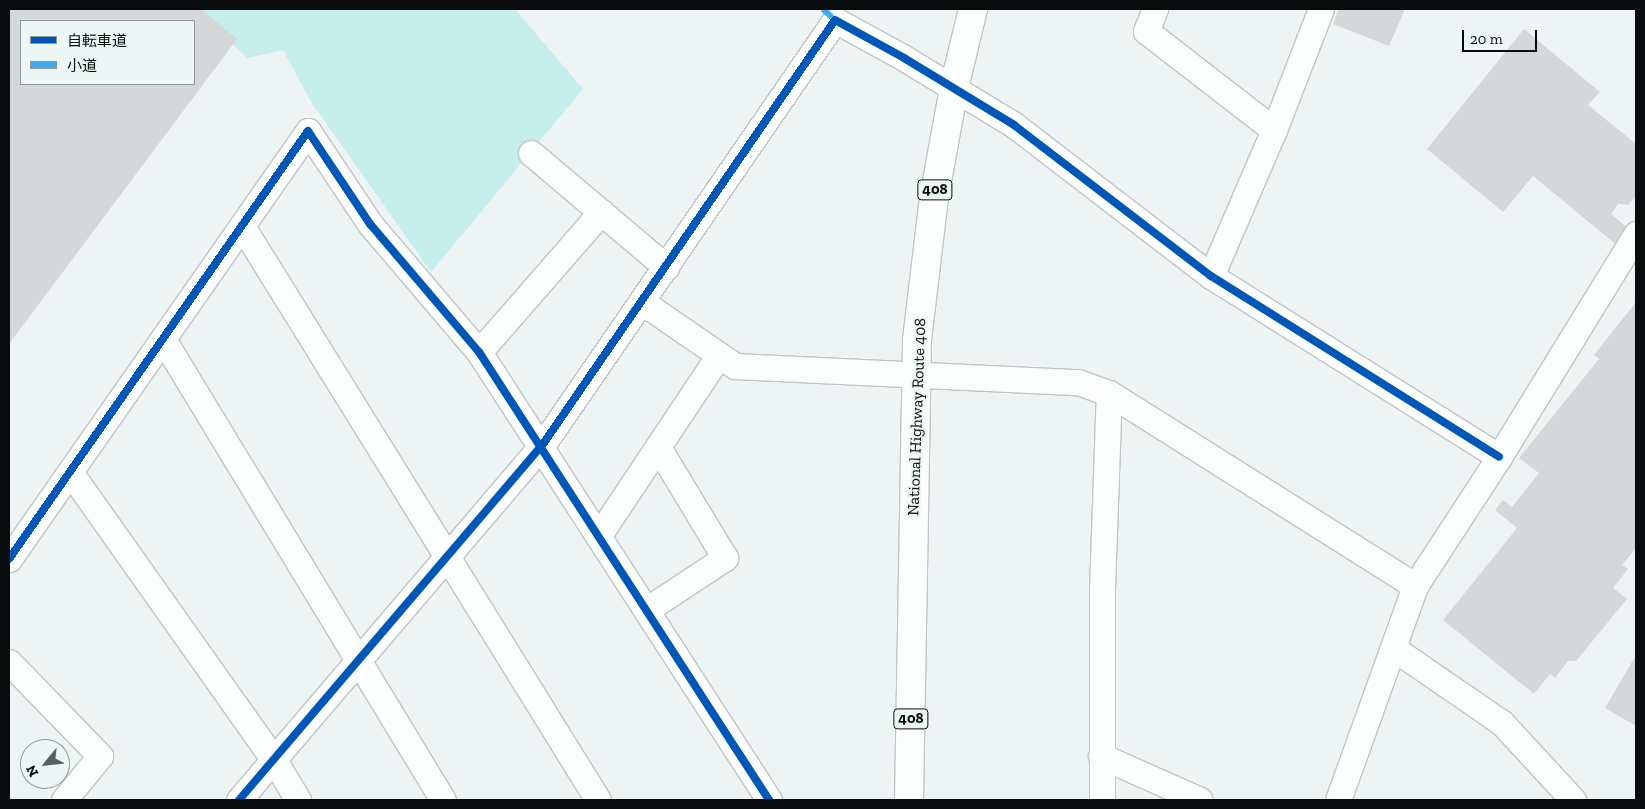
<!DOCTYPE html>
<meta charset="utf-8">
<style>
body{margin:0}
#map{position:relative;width:1645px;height:809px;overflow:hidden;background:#eef3f3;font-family:"Zilla Slab","Noto Sans JP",serif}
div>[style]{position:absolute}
.green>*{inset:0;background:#c6eeec}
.building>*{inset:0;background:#d4d8d8}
.roads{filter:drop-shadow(1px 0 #c1c5c5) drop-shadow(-1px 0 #c1c5c5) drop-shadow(0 1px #c1c5c5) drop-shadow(0 -1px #c1c5c5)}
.street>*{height:25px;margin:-12.5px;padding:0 12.5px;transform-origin:12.5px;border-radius:12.5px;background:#fcfdfd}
.highway>*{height:28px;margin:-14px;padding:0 14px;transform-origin:14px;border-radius:14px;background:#fcfdfd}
.quiet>*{height:6px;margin-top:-3px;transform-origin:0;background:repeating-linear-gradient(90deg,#3fa9f5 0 12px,transparent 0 18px)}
.cycleway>*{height:8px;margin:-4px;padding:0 4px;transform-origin:4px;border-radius:4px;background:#0057b8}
span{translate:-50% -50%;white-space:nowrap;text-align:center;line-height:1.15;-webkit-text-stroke:4px #ebf6f5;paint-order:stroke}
.shield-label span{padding:1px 4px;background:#ebf6f5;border:1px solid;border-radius:4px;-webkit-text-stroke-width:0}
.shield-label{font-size:15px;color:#090c0c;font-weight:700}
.street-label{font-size:16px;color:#090c0c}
.frame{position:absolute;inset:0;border:10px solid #090c0c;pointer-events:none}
.legend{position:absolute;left:20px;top:20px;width:175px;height:65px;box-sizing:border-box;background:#ebf6f5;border:1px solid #919898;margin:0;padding:6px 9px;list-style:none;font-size:15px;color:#090c0c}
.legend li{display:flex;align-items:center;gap:10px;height:25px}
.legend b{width:25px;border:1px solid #919898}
.north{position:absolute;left:20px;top:739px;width:50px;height:50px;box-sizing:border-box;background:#ebf6f5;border:1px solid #919898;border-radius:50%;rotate:242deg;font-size:14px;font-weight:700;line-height:20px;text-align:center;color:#090c0c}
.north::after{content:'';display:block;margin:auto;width:18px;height:22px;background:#595d5d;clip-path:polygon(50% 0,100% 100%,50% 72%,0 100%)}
.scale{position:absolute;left:1462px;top:30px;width:75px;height:22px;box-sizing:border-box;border:2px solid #090c0c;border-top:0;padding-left:6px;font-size:15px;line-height:18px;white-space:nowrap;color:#090c0c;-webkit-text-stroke:4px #ebf6f5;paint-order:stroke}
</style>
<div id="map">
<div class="green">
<div style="clip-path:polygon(195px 9px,515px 9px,583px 89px,431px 272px,311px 102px,283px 50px,247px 58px)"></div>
</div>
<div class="building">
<div style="clip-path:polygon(evenodd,9px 9px,201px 9px,237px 39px,9px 344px,9px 9px,21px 21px,194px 21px,194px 84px,21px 84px,21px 21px)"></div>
<div style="clip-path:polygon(1339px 9px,1405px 9px,1389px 46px,1333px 24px)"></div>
<div style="clip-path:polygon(1524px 29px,1600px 92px,1588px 105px,1636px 144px,1636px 197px,1628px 205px,1618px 204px,1611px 214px,1636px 235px,1636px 261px,1533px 176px,1503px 212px,1427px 149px)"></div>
<div style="clip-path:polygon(1636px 302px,1636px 548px,1622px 565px,1628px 569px,1613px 588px,1627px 599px,1576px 661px,1568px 661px,1555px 678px,1550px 674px,1534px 694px,1443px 620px,1517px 528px,1495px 510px,1503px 500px,1512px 507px,1539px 473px,1519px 458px,1599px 359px,1594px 355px)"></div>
<div style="clip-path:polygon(1636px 655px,1636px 726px,1605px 708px)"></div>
</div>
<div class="roads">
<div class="street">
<div style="left:1155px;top:9px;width:24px;rotate:112deg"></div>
<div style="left:1146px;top:31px;width:162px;rotate:37.7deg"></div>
<div style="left:531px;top:153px;width:177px;rotate:40.2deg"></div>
<div style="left:242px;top:226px;width:675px;rotate:58.19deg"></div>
<div style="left:1211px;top:276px;width:159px;rotate:-66.7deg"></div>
<div style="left:1274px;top:130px;width:130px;rotate:-68.8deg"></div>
<div style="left:642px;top:302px;width:113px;rotate:34.5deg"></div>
<div style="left:735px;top:366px;width:343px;rotate:2.7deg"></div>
<div style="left:1078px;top:382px;width:33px;rotate:20deg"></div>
<div style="left:1109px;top:393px;width:362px;rotate:32.2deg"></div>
<div style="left:163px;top:339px;width:539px;rotate:58.73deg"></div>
<div style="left:479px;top:352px;width:186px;rotate:-48.9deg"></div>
<div style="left:70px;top:472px;width:353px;rotate:54.7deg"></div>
<div style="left:274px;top:760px;width:47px;rotate:59deg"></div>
<div style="left:599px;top:535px;width:216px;rotate:-56.3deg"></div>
<div style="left:9px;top:559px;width:522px;rotate:-55.06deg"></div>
<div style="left:308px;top:131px;width:112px;rotate:56.3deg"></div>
<div style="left:370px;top:224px;width:168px;rotate:49.6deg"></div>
<div style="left:479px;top:352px;width:534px;rotate:57.08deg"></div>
<div style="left:646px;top:610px;width:95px;rotate:-33.4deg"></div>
<div style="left:725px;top:558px;width:130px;rotate:-121.1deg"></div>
<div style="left:1393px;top:648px;width:132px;rotate:34.5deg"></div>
<div style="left:1502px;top:723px;width:105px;rotate:47.3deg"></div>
<div style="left:9px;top:662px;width:131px;rotate:45.9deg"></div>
<div style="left:100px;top:756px;width:57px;rotate:129.3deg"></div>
<div style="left:1101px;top:756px;width:108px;rotate:24deg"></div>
<div style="left:239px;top:800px;width:465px;rotate:-49.5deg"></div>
<div style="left:541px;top:447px;width:518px;rotate:-55.45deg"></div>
<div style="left:835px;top:20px;width:79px;rotate:28.8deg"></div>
<div style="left:904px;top:58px;width:129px;rotate:31.3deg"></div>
<div style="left:1014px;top:125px;width:248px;rotate:37.5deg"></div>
<div style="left:1211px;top:276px;width:340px;rotate:32.1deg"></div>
<div style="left:1102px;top:800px;width:211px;rotate:-90deg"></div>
<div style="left:1102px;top:589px;width:196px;rotate:-88deg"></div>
<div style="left:1338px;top:800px;width:227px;rotate:-70.2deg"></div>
<div style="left:1415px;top:586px;width:154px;rotate:-56.9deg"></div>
<div style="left:1499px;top:457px;width:262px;rotate:-58.4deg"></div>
</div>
<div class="highway">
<div style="left:909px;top:800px;width:460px;rotate:-89deg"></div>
<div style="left:917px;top:340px;width:143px;rotate:-83.2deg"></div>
<div style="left:934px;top:198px;width:112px;rotate:-79.7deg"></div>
<div style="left:954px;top:88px;width:81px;rotate:-76.5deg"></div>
</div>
</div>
<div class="quiet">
<div style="left:823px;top:9px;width:16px;rotate:43deg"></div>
</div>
<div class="cycleway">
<div style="left:9px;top:559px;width:522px;rotate:-55.06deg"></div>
<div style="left:308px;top:131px;width:112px;rotate:56.3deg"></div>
<div style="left:370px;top:224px;width:168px;rotate:49.6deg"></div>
<div style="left:479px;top:352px;width:534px;rotate:57.08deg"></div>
<div style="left:239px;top:800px;width:465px;rotate:-49.5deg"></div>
<div style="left:541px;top:447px;width:518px;rotate:-55.45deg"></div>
<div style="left:835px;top:20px;width:79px;rotate:28.8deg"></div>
<div style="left:904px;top:58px;width:129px;rotate:31.3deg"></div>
<div style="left:1014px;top:125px;width:248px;rotate:37.5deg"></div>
<div style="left:1211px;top:276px;width:340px;rotate:32.1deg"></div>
</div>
<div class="shield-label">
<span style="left:935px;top:190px">408</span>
<span style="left:911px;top:719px">408</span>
</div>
<div class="street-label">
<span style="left:917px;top:417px;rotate:-88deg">National Highway Route 408</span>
</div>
<div class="frame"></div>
<ul class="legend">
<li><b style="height:6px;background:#0057b8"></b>自転車道</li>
<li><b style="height:6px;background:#3fa9f5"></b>小道</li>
</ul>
<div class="north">N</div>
<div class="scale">20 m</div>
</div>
